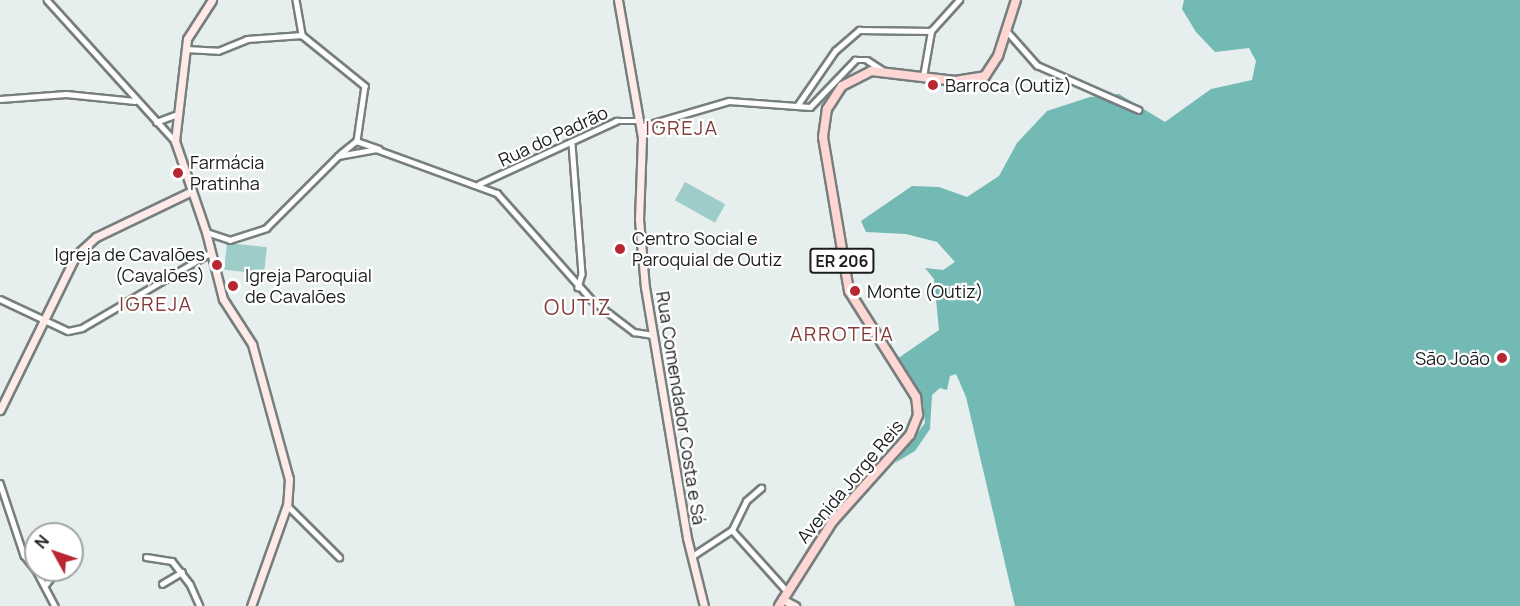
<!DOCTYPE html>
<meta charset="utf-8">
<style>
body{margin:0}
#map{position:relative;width:1520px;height:606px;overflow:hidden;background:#e6efee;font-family:Manrope,sans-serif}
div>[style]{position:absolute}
.green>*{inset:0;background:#9eccc8;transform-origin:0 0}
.forest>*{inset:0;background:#73b9b4}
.roads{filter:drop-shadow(2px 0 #777f7e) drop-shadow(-2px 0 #777f7e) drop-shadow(0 2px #777f7e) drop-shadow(0 -2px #777f7e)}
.street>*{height:4.5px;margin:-2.25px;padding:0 2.25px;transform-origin:2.25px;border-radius:2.25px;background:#fff}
.secondary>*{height:7px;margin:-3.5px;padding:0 3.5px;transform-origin:3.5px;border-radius:3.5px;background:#feebe9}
.primary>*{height:8px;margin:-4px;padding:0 4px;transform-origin:4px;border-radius:4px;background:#fed7d4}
.dots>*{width:16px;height:16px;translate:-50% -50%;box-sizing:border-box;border:3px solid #fff;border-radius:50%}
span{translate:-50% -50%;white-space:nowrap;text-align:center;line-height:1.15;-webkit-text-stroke:4.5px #fff;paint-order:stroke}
.shield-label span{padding:2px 4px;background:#fff;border:2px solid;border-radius:4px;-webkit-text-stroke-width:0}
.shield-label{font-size:16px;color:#1a1d1d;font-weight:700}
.poi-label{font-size:18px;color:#1a1d1d}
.left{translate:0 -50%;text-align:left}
.right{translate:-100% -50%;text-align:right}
.street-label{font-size:18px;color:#1a1d1d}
.neighbourhood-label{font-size:20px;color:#843c3a;letter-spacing:1.5px}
.quarter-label{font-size:21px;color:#843c3a;letter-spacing:1.5px}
.north{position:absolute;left:24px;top:522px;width:60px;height:60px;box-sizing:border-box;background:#fff;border:2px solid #a3a5a5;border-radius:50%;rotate:310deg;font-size:16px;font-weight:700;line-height:24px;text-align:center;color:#1a1d1d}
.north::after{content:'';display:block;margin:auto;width:21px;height:27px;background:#b72631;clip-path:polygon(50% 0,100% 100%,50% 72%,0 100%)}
</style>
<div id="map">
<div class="green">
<div style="left:685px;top:182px;width:46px;height:21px;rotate:29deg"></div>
<div style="left:227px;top:243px;width:40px;height:27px;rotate:6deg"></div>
</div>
<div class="forest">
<div style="clip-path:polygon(1184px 0,1520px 0,1520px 606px,1015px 606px,966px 397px,956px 374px,950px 376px,947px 390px,940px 388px,932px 395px,930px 429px,915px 451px,895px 463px,925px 423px,923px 404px,897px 359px,939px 330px,934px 279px,925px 268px,943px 270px,955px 262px,937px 242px,906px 234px,866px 232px,861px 221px,912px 186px,939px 187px,967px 197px,999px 176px,1017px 143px,1047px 111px,1090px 97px,1119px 94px,1165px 122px,1211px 89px,1252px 80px,1256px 61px,1249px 48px,1215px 52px,1196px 32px,1182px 9px)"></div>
</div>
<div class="roads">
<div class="street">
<div style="left:47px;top:0;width:190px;rotate:47.8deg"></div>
<div style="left:296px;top:0;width:36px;rotate:80deg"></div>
<div style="left:1006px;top:30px;width:47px;rotate:48.5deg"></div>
<div style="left:1037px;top:65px;width:111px;rotate:23.8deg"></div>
<div style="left:302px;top:35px;width:81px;rotate:39deg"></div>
<div style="left:365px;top:86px;width:56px;rotate:98.3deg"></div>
<div style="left:185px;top:49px;width:33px;rotate:3deg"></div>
<div style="left:218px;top:51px;width:31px;rotate:-22deg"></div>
<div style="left:247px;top:39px;width:55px;rotate:-4.2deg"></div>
<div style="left:923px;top:77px;width:47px;rotate:-80.1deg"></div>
<div style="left:931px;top:31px;width:42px;rotate:-47.9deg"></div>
<div style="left:0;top:99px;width:66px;rotate:-4.3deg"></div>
<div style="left:66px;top:94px;width:69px;rotate:5.8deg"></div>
<div style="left:797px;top:106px;width:67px;rotate:-55.4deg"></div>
<div style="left:835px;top:51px;width:32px;rotate:-41deg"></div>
<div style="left:859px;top:30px;width:72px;rotate:0.8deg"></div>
<div style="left:156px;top:122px;width:20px;rotate:-20deg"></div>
<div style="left:640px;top:127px;width:93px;rotate:-16.3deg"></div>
<div style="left:729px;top:101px;width:81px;rotate:4.2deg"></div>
<div style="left:810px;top:107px;width:65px;rotate:-46.2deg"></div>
<div style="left:855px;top:60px;width:12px"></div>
<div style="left:867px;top:60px;width:20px;rotate:33deg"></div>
<div style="left:572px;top:144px;width:130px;rotate:85.6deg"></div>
<div style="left:582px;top:274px;width:14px;rotate:107deg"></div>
<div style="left:340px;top:154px;width:21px;rotate:-39deg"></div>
<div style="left:356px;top:141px;width:24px;rotate:19deg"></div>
<div style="left:479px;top:184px;width:151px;rotate:-24.7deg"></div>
<div style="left:616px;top:121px;width:23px"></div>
<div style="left:206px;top:232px;width:25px;rotate:18deg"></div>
<div style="left:230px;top:240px;width:38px;rotate:-18deg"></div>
<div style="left:266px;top:228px;width:102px;rotate:-45deg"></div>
<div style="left:338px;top:156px;width:39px;rotate:-10deg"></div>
<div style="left:376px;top:149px;width:129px;rotate:20deg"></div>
<div style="left:497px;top:193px;width:143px;rotate:48.4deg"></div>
<div style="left:592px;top:300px;width:53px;rotate:37.3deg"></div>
<div style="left:634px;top:332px;width:19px;rotate:9deg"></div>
<div style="left:0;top:299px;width:75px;rotate:25.2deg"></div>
<div style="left:68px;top:331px;width:14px;rotate:-12deg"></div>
<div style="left:82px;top:328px;width:148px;rotate:-30.4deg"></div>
<div style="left:0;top:483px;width:76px;rotate:71.6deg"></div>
<div style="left:24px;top:555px;width:19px;rotate:51deg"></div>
<div style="left:287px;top:505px;width:74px;rotate:45deg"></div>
<div style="left:732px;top:530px;width:32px;rotate:-64deg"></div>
<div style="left:746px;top:501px;width:20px;rotate:-41deg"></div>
<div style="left:146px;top:557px;width:26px;rotate:9deg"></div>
<div style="left:172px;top:561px;width:29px;rotate:52deg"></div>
<div style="left:190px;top:584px;width:24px;rotate:66deg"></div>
<div style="left:691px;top:557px;width:49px;rotate:-33.4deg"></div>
<div style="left:732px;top:530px;width:81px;rotate:48deg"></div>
<div style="left:36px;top:570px;width:41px;rotate:62.2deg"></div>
<div style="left:46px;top:584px;width:18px;rotate:-52deg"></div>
<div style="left:162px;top:584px;width:23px;rotate:-31deg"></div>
</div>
<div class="secondary">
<div style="left:212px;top:0;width:46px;rotate:122.7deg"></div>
<div style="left:187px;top:39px;width:103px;rotate:96.7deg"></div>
<div style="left:175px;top:141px;width:96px;rotate:71.2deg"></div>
<div style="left:206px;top:232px;width:69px;rotate:75.8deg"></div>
<div style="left:223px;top:299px;width:54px;rotate:57.2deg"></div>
<div style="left:252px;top:344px;width:140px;rotate:74.7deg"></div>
<div style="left:289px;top:479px;width:26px;rotate:94deg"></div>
<div style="left:287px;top:505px;width:107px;rotate:109.6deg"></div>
<div style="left:618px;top:0;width:140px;rotate:80.1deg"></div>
<div style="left:642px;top:138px;width:81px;rotate:92.1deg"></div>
<div style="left:639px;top:219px;width:68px;rotate:85deg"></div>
<div style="left:645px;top:287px;width:254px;rotate:80.5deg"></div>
<div style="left:687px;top:538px;width:70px;rotate:76deg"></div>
<div style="left:0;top:410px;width:173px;rotate:-63.9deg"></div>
<div style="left:76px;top:255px;width:27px;rotate:-42deg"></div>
<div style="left:96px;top:237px;width:106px;rotate:-25.6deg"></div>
<div style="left:782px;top:599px;width:15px;rotate:28deg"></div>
</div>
<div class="primary">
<div style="left:779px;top:606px;width:101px;rotate:-57.6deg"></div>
<div style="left:833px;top:521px;width:115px;rotate:-48.2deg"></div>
<div style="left:910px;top:435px;width:22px;rotate:-68deg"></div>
<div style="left:918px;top:415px;width:18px;rotate:-96deg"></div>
<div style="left:916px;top:397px;width:125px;rotate:-122.3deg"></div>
<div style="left:849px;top:291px;width:156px;rotate:-99.6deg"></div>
<div style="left:823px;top:137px;width:28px;rotate:-82deg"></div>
<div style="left:827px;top:109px;width:27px;rotate:-57deg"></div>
<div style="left:842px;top:86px;width:33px;rotate:-27deg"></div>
<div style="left:871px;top:71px;width:85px;rotate:6.8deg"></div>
<div style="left:955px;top:81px;width:30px;rotate:-9deg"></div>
<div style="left:985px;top:76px;width:24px;rotate:-57deg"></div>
<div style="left:998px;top:56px;width:59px;rotate:-72.2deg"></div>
</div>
</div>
<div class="dots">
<div style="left:933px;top:85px;background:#b72631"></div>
<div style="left:178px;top:173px;background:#b72631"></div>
<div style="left:620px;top:249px;background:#b72631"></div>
<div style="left:217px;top:265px;background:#b72631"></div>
<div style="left:233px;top:286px;background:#b72631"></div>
<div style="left:855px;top:291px;background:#b72631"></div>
<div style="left:1502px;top:358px;background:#b72631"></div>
</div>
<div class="shield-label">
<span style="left:842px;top:261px">ER 206</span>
</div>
<div class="poi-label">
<span class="left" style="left:945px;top:85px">Barroca (Outiz)</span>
<span class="left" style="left:190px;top:173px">Farmácia<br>Pratinha</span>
<span class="left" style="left:632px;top:249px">Centro Social e<br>Paroquial de Outiz</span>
<span class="right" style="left:205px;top:265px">Igreja de Cavalões<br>(Cavalões)</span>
<span class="left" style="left:245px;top:286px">Igreja Paroquial<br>de Cavalões</span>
<span class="left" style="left:867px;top:291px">Monte (Outiz)</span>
<span class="right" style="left:1490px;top:358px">São João</span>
</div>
<div class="street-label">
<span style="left:553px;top:136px;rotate:-25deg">Rua do Padrão</span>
<span style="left:681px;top:408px;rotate:81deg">Rua Comendador Costa e Sá</span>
<span style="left:850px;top:481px;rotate:-50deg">Avenida Jorge Reis</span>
</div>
<div class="neighbourhood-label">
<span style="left:682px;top:127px">IGREJA</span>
<span style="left:156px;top:303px">IGREJA</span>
<span style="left:842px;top:333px">ARROTEIA</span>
</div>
<div class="quarter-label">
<span style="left:578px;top:307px">OUTIZ</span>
</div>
<div class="north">N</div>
</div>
